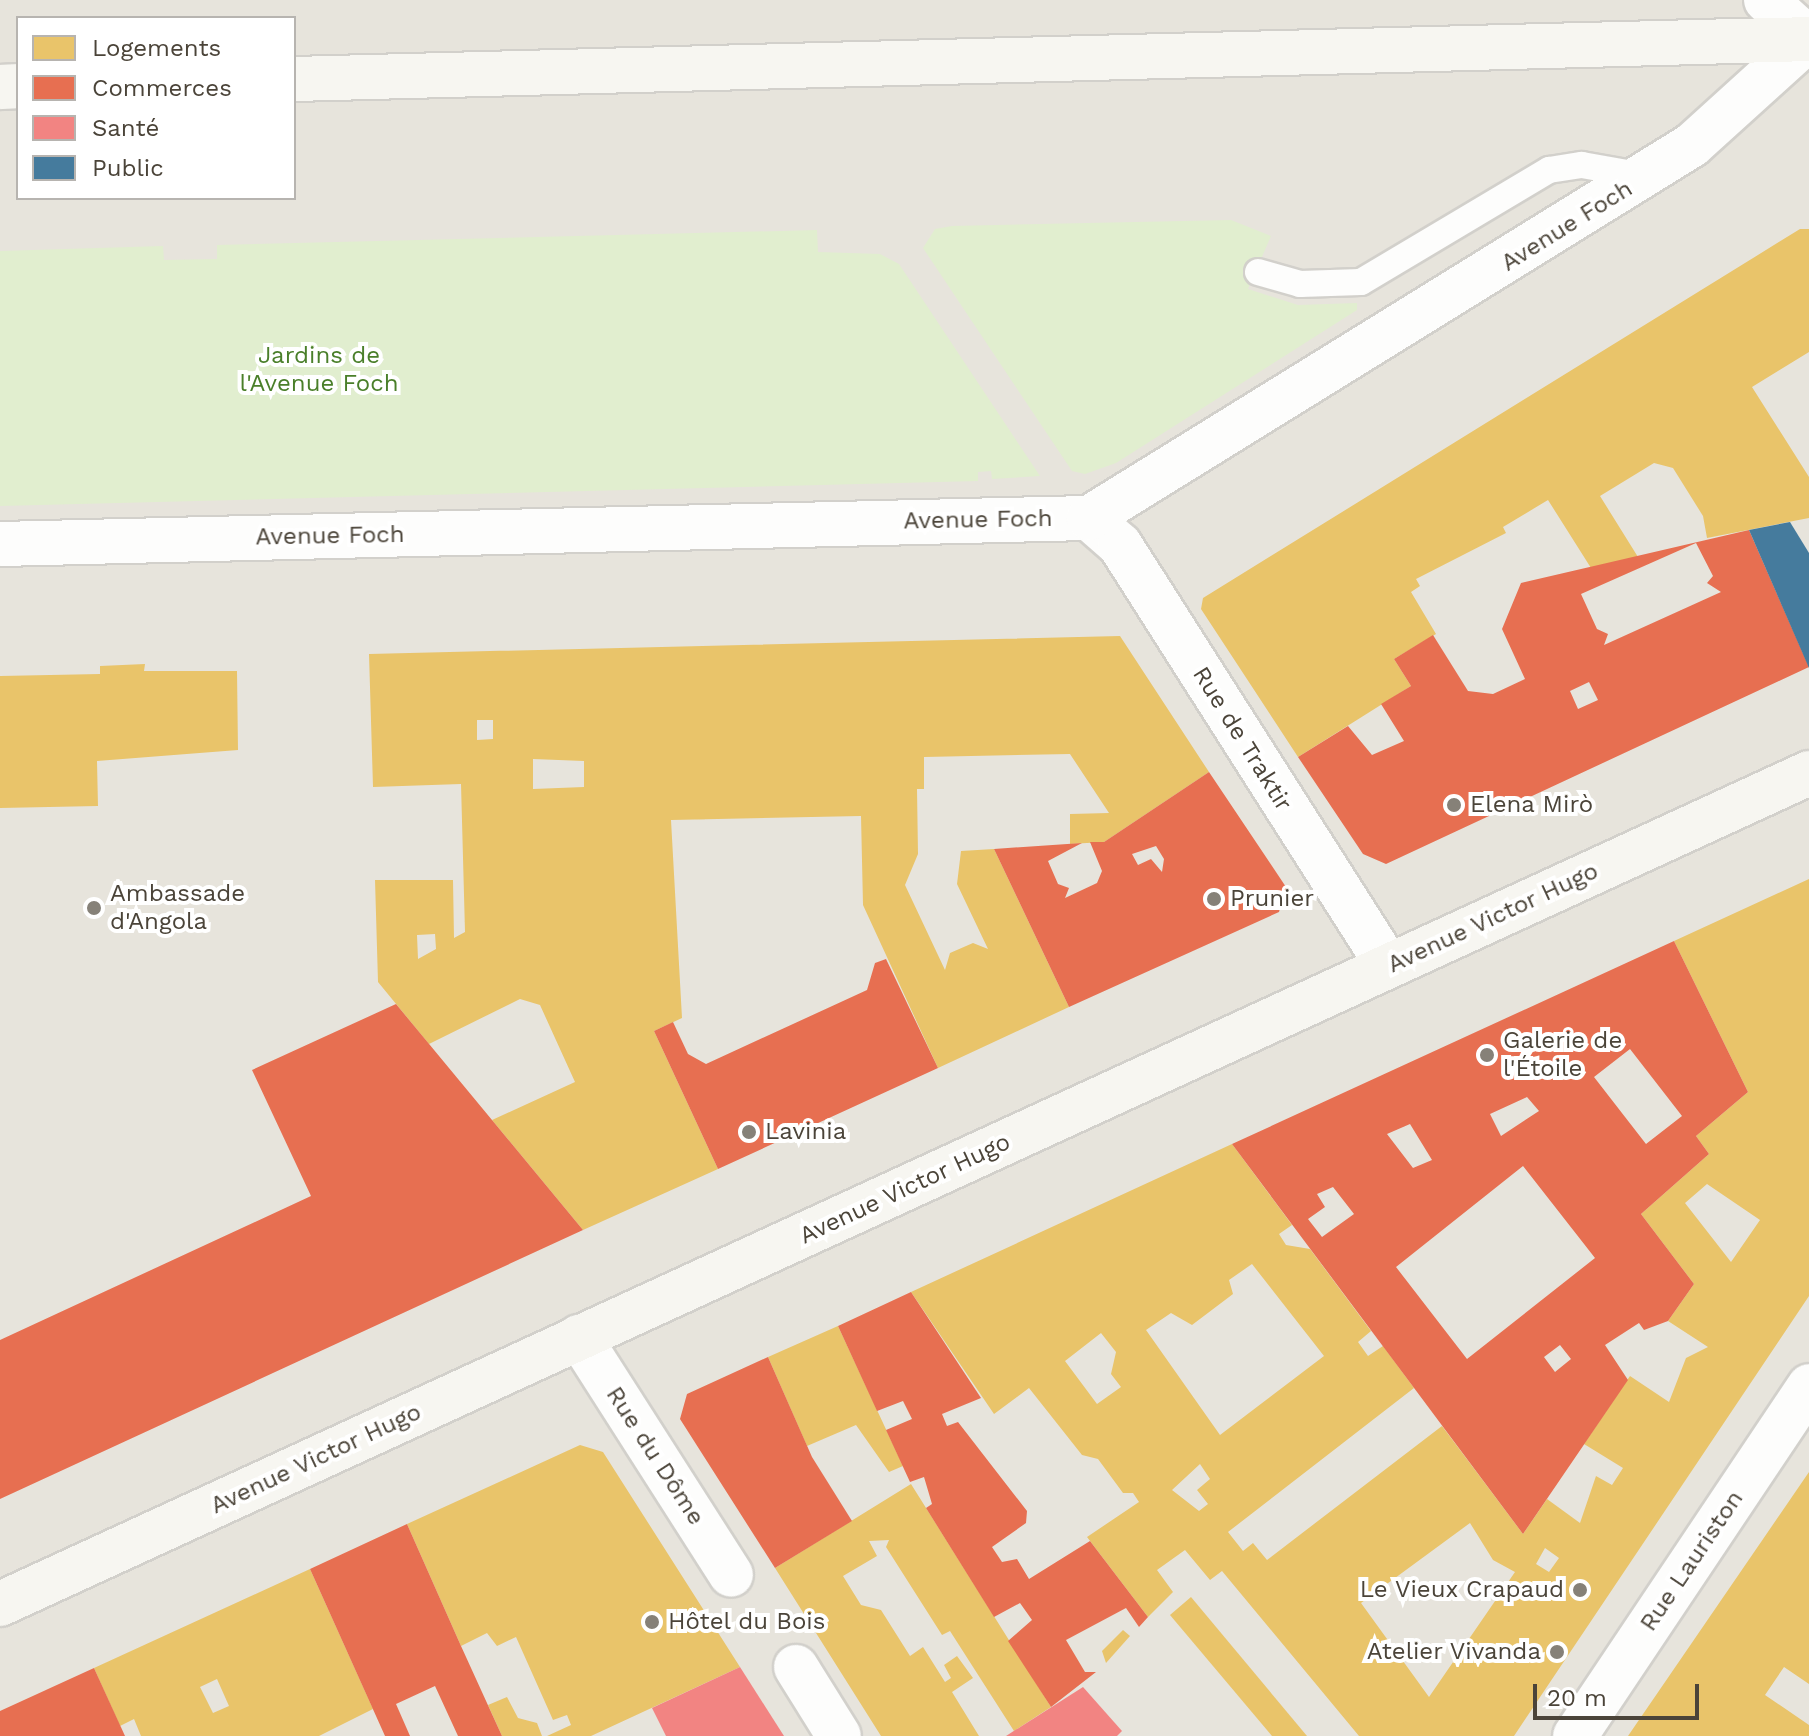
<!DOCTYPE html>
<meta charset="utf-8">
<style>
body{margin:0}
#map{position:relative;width:1809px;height:1736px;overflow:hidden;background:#f4f2ee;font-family:"Work Sans",sans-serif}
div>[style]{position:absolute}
.residential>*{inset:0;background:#e7e4dc}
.green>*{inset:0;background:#e1eecf}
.homes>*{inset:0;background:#e9c46a}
.shops>*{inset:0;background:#e76f51}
.health>*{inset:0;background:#f28482}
.public>*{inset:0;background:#457b9d}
.roads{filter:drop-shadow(2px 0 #d2d0cb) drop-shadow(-2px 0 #d2d0cb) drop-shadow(0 2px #d2d0cb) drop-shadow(0 -2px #d2d0cb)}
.lane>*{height:26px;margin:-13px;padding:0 13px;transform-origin:13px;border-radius:13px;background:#fdfdfc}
.street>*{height:44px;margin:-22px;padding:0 22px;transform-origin:22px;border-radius:22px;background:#fdfdfc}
.secondary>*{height:44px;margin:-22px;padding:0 22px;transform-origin:22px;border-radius:22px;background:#f7f6f1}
.dots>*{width:22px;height:22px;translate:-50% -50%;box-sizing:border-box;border:4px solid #fff;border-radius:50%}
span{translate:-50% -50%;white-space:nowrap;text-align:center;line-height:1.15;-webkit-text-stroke:8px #fff;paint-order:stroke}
.street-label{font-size:24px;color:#4b4439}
.park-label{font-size:24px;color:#4a7f2a}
.poi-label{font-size:24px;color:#4b4439}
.left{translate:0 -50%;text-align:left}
.right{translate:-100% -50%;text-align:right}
.legend{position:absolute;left:16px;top:16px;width:280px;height:184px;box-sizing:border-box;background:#fff;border:2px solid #b7b4b0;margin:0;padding:10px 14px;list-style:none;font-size:24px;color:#4b4439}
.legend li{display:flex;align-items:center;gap:16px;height:40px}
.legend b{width:40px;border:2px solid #b7b4b0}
.scale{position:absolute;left:1533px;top:1684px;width:166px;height:36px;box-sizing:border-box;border:4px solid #4b4439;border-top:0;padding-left:10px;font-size:24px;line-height:28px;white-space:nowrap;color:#4b4439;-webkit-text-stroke:6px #fff;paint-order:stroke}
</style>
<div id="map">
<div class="residential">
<div style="clip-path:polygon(evenodd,0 0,1809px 0,1809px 1736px,0 1736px,0 0,18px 18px,294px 18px,294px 198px,18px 198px,18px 18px)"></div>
</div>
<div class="green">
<div style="clip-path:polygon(1231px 220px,1271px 236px,1248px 289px,1298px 305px,1357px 303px,1357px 310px,1116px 463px,1085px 474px,1072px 471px,923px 248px,935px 229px,952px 226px)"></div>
<div style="clip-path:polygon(817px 230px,818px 252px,880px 254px,899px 264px,1040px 476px,992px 479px,991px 471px,978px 472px,978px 481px,0 506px,0 251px,163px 246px,164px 260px,217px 259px,217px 245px)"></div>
</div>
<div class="homes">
<div style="clip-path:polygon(1800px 229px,1809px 229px,1809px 352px,1752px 387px,1809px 477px,1809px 518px,1707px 538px,1703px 516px,1673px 468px,1654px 463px,1600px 496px,1638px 557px,1591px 568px,1548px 500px,1503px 527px,1506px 533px,1416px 579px,1420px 586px,1411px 592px,1436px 634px,1394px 659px,1411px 686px,1298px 757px,1201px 609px,1203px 598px)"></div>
<div style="clip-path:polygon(evenodd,1120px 636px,1209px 772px,1104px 842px,1070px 844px,1070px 814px,1109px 813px,1070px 754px,924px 757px,924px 789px,917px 789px,918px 854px,905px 885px,945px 970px,950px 953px,973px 943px,988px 949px,957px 884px,961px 851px,994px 849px,1069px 1007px,938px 1068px,863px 905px,861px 816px,671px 820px,682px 1018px,654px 1031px,718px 1169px,583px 1230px,492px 1120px,575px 1082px,540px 1005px,520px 999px,429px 1044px,378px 982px,375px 880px,453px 880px,454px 938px,465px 932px,461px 784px,373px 787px,369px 654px,1120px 636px,477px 720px,493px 720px,493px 739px,477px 740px,477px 720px,1120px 636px,533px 759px,584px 761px,584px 787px,533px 789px,533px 759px,1120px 636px,435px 934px,436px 949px,418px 959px,417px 935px,435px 934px)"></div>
<div style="clip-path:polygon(145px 664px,144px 671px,237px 671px,238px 750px,97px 761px,98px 806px,0 808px,0 676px,100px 674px,100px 666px)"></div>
<div style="clip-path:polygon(evenodd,1809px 879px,1809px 1296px,1514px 1736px,1359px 1736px,1222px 1571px,1210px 1580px,1185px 1550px,1157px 1570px,1173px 1592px,1148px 1617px,1087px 1537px,1139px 1502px,1133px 1493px,1123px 1493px,1098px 1459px,1082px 1455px,1029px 1388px,994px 1414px,911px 1292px,1232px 1144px,1292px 1225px,1279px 1234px,1286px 1245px,1310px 1249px,1371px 1331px,1358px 1342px,1368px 1356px,1383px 1346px,1414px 1388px,1228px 1532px,1243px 1551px,1253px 1543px,1267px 1560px,1442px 1426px,1523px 1534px,1547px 1499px,1580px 1523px,1596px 1476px,1612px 1485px,1623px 1468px,1584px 1444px,1630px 1376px,1669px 1402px,1686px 1358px,1708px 1347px,1668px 1321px,1694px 1284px,1641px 1214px,1709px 1154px,1696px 1136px,1748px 1092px,1674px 941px,1809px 879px,1707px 1184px,1760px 1220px,1731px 1262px,1685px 1203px,1707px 1184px,1809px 879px,1252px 1264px,1324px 1356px,1220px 1435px,1146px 1330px,1171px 1313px,1192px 1325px,1233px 1294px,1229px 1280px,1252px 1264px,1809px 879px,1101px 1333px,1116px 1352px,1111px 1374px,1121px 1387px,1097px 1404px,1065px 1361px,1101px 1333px,1809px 879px,1200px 1464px,1210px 1479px,1197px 1490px,1208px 1504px,1199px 1511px,1172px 1490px,1200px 1464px,1809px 879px,1470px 1523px,1493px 1560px,1515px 1572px,1429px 1697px,1361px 1603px,1470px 1523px,1809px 879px,1545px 1548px,1559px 1558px,1549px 1572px,1536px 1564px,1545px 1548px)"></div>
<div style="clip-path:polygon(838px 1326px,903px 1466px,889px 1472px,856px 1425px,807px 1446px,768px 1357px)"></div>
<div style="clip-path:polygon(580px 1445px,603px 1452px,740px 1667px,591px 1736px,547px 1736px,571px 1725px,567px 1715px,553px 1720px,516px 1637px,497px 1646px,487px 1633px,461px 1646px,407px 1524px)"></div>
<div style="clip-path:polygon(1809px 1472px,1809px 1684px,1784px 1667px,1765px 1695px,1809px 1725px,1809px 1736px,1628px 1736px)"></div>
<div style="clip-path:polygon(911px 1484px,1051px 1707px,1014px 1731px,950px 1631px,942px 1635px,886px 1547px,889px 1540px,869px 1541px,877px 1556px,843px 1576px,861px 1605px,881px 1610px,910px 1656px,923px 1647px,945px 1682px,951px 1678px,944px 1665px,957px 1656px,973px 1678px,952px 1692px,979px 1736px,881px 1736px,775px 1568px)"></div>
<div style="clip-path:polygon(evenodd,310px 1569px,373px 1709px,319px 1736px,141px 1736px,134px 1719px,120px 1726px,94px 1668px,310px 1569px,217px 1679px,229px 1706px,213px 1713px,200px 1687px,217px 1679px)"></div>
<div style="clip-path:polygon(1191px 1597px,1307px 1736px,1272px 1736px,1170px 1615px)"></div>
<div style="clip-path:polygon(1123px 1630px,1130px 1636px,1106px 1663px,1102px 1651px)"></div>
<div style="clip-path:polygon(507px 1697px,518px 1718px,537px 1723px,542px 1736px,502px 1736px,488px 1705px)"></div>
</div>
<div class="shops">
<div style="clip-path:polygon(evenodd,1749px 530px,1809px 667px,1386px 864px,1363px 854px,1298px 757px,1348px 726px,1372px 755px,1404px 741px,1381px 704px,1411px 686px,1394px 659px,1433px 635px,1468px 691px,1493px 694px,1525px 679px,1502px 629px,1521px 583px,1749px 530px,1696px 543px,1713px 576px,1707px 583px,1721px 592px,1604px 645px,1608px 634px,1597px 629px,1581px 594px,1696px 543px,1749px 530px,1589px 682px,1598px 700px,1578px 709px,1570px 691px,1589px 682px)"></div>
<div style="clip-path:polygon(evenodd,1209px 772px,1286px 887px,1279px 912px,1069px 1007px,994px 849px,1082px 843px,1048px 861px,1058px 884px,1069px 888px,1065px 898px,1097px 883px,1102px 871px,1090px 842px,1104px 842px,1209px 772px,1156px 846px,1164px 859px,1162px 872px,1151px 859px,1138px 865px,1132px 854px,1156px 846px)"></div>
<div style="clip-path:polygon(evenodd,1674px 941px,1748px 1092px,1696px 1136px,1709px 1154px,1641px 1214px,1694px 1284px,1668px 1321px,1644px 1330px,1639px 1323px,1605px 1345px,1628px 1380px,1523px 1534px,1232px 1144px,1674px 941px,1630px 1049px,1682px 1116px,1646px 1144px,1594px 1077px,1630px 1049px,1674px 941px,1527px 1097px,1539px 1111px,1501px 1136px,1490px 1114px,1527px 1097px,1674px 941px,1410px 1124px,1432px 1160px,1413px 1168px,1387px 1134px,1410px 1124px,1674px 941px,1523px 1166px,1595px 1258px,1467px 1359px,1396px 1267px,1523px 1166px,1674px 941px,1333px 1187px,1354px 1214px,1322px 1237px,1308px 1219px,1325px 1207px,1317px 1194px,1333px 1187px,1674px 941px,1560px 1345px,1571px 1359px,1555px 1372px,1544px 1357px,1560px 1345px)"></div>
<div style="clip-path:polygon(886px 959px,938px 1068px,718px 1169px,654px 1031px,673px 1022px,688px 1054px,706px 1064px,867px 990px,875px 963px)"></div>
<div style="clip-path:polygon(396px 1004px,583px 1230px,0 1499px,0 1340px,311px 1196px,252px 1070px)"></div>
<div style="clip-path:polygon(911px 1292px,981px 1398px,942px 1414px,947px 1426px,958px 1422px,1027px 1511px,1026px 1523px,992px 1547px,1002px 1562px,1017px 1559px,1029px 1579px,1090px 1541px,1148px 1617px,1139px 1627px,1126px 1608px,1066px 1640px,1085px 1672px,1096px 1672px,1051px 1707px,1008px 1641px,1032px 1620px,1020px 1603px,994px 1617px,926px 1508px,932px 1504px,924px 1477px,910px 1482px,886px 1430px,912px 1419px,903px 1401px,877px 1411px,838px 1326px)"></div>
<div style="clip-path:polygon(768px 1357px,812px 1457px,852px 1521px,775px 1568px,680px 1419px,687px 1394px)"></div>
<div style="clip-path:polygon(407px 1524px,461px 1646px,502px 1736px,458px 1736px,435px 1686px,396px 1704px,410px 1736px,385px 1736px,310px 1569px)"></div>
<div style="clip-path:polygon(94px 1668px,125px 1736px,0 1736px,0 1711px)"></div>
</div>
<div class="health">
<div style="clip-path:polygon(740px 1667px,784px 1736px,666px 1736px,652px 1708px)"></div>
<div style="clip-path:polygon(1083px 1687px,1122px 1731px,1117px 1736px,1006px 1736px)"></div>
</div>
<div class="public">
<div style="clip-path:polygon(1790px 522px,1809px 553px,1809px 668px,1749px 530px)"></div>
</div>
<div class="roads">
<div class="lane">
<div style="left:1258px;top:272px;width:44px;rotate:15.9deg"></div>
<div style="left:1300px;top:284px;width:61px;rotate:-1.9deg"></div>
<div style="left:1361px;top:282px;width:219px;rotate:-30.8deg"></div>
<div style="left:1549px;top:170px;width:33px;rotate:-9deg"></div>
<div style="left:1582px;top:165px;width:63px;rotate:10.1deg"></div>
</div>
<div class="street">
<div style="left:1089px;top:518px;width:41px;rotate:41.1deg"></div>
<div style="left:1120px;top:545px;width:499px;rotate:57.5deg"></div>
<div style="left:0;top:544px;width:1089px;rotate:-1.37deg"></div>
<div style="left:1089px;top:518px;width:709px;rotate:-31.74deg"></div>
<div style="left:1692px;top:145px;width:158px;rotate:-42.2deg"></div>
<div style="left:1809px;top:39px;width:58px;rotate:-137.8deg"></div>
<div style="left:579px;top:1337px;width:282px;rotate:57.4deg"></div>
<div style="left:796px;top:1667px;width:81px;rotate:58.1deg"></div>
<div style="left:1575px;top:1736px;width:421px;rotate:-56.2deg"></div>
</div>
<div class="secondary">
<div style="left:294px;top:79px;width:1516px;rotate:-1.51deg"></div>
<div style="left:0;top:87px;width:18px;rotate:-3deg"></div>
<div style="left:0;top:1604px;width:1991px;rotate:-24.67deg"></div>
</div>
</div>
<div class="dots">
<div style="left:1454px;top:805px;background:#868178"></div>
<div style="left:1214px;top:899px;background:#868178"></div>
<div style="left:94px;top:908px;background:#868178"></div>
<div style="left:1487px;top:1055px;background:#868178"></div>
<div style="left:749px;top:1132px;background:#868178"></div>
<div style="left:1580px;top:1590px;background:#868178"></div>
<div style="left:652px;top:1622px;background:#868178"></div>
<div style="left:1557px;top:1652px;background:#868178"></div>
</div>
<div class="street-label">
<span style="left:1567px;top:226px;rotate:-32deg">Avenue Foch</span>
<span style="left:978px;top:520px;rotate:-1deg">Avenue Foch</span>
<span style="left:330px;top:536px;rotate:-1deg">Avenue Foch</span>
<span style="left:1242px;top:739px;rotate:58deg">Rue de Traktir</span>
<span style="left:1493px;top:918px;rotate:-25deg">Avenue Victor Hugo</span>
<span style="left:905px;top:1189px;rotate:-25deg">Avenue Victor Hugo</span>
<span style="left:655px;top:1456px;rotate:57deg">Rue du Dôme</span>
<span style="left:316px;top:1459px;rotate:-25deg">Avenue Victor Hugo</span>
<span style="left:1692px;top:1561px;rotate:-56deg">Rue Lauriston</span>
</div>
<div class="park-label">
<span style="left:319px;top:370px">Jardins de<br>l'Avenue Foch</span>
</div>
<div class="poi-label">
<span class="left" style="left:1470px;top:805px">Elena Mirò</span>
<span class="left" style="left:110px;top:908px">Ambassade<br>d'Angola</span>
<span class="left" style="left:1230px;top:899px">Prunier</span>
<span class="left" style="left:1503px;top:1055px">Galerie de<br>l'Étoile</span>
<span class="left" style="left:765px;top:1132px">Lavinia</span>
<span class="right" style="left:1564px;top:1590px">Le Vieux Crapaud</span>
<span class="left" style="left:668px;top:1622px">Hôtel du Bois</span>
<span class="right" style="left:1541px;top:1652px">Atelier Vivanda</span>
</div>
<ul class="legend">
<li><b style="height:22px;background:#e9c46a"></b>Logements</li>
<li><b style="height:22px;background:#e76f51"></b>Commerces</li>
<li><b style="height:22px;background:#f28482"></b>Santé</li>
<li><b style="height:22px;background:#457b9d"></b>Public</li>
</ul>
<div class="scale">20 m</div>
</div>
